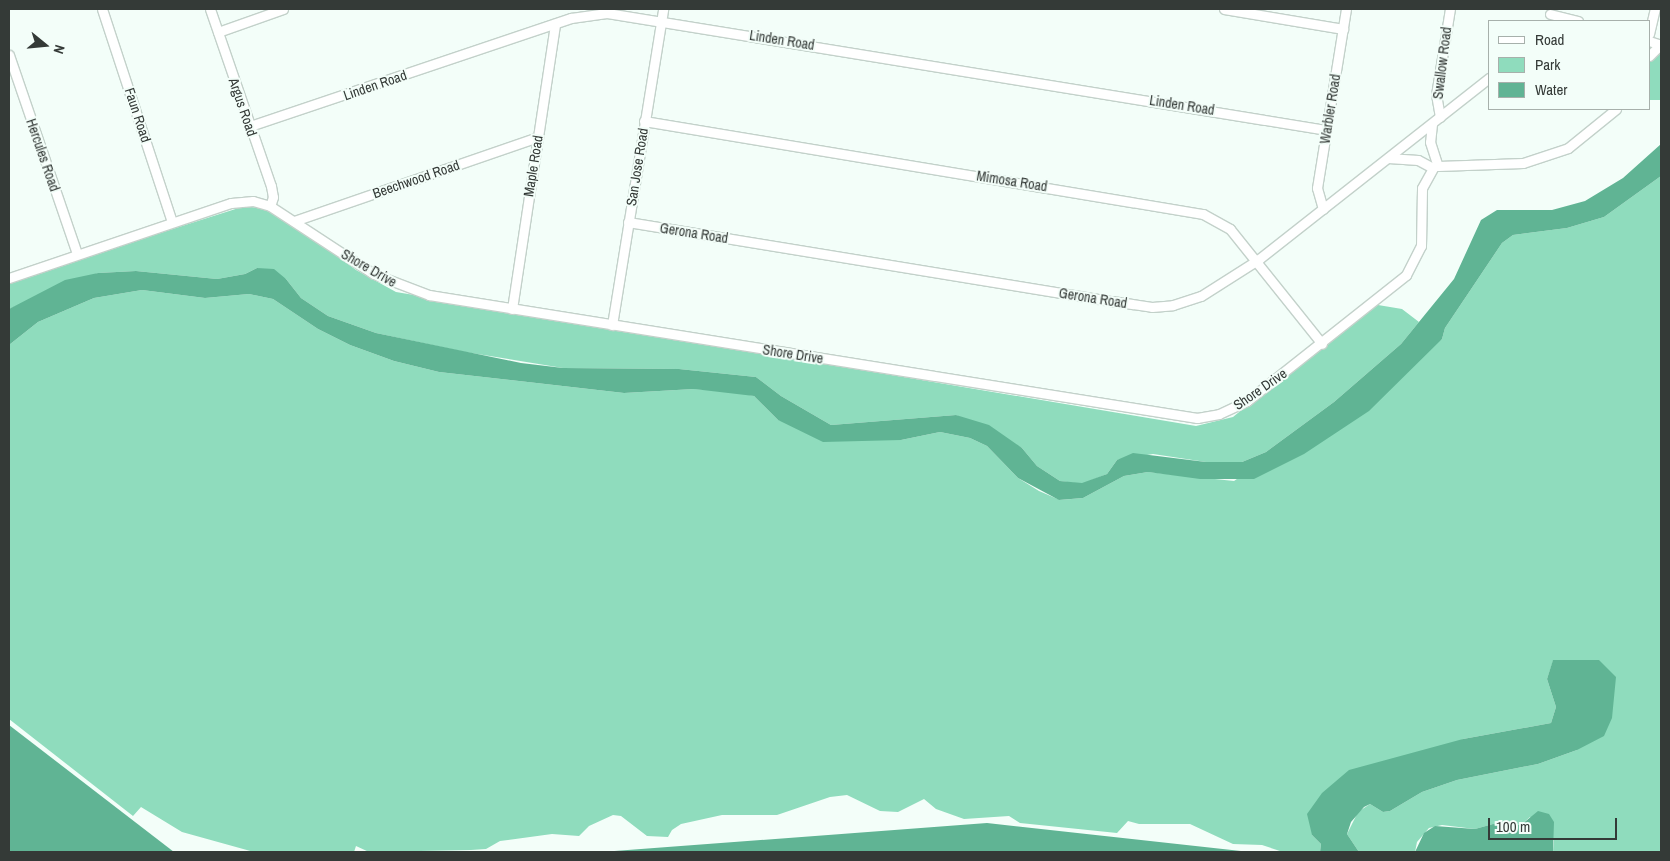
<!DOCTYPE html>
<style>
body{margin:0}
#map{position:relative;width:1670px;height:861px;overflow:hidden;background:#f3fef9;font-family:"Archivo Narrow",sans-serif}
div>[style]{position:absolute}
.green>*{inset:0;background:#8fdcbd;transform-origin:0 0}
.water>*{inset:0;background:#60b494}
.roads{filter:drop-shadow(1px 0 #c3d1ca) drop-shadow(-1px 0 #c3d1ca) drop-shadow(0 1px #c3d1ca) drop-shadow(0 -1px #c3d1ca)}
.street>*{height:9px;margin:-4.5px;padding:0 4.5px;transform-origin:4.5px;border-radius:4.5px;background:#fff}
span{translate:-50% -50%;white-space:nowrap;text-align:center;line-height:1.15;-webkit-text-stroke:4px #f3fef9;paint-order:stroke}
.street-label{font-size:14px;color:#343a37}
.frame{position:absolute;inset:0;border:10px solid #343a37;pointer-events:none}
.legend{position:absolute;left:1488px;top:20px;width:162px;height:90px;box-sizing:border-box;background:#f3fef9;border:1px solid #a7b0ab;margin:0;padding:6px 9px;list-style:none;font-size:15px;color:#343a37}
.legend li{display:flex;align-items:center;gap:10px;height:25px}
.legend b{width:25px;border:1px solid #a7b0ab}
.north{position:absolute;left:20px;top:20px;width:50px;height:50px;-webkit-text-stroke:4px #f3fef9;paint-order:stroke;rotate:107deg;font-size:14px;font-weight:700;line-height:20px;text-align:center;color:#343a37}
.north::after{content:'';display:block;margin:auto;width:18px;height:22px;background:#343a37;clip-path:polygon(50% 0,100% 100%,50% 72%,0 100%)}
.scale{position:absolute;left:1488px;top:818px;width:129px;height:22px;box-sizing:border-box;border:2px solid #343a37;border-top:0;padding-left:6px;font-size:15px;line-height:18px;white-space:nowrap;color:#343a37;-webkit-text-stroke:4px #f3fef9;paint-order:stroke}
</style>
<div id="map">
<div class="green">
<div style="left:1649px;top:50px;width:12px;height:50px"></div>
<div style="clip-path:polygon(1661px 176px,1661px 852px,1553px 852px,1554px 839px,1530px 817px,1522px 824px,1513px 826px,1493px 824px,1475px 829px,1442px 825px,1429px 828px,1417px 842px,1415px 852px,1359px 852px,1347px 834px,1358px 812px,1370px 804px,1383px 812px,1390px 811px,1422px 792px,1457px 780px,1538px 764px,1577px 750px,1598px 660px,1553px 661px,1547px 679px,1556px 707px,1551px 723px,1463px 739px,1312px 835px,1321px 844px,1320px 852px,1283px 852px,1262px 845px,1233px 844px,1190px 824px,1139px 824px,1128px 821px,1117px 833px,1020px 823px,1009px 816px,964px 819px,936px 809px,924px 799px,898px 812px,880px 811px,847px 795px,830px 797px,777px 815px,722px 815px,681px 824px,672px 830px,668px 837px,647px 836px,621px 816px,613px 815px,589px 826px,579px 836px,552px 834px,500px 841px,486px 849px,471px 850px,369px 852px,356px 846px,354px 852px,254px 852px,182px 832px,141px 807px,133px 816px,9px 719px,9px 345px,38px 322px,94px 298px,142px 290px,205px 298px,249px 294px,273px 299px,318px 329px,350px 345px,394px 361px,439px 372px,624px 393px,694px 389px,730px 391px,754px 396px,778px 420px,901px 440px,940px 432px,970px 438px,987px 446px,1018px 478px,1039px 491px,1060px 500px,1083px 498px,1124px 476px,1148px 472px,1234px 481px,1442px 339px,1445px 328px,1502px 243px,1513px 235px,1567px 228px,1604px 217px)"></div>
<div style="clip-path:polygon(245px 206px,277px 211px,356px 270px,396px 292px,1196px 426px,1233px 417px,1372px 304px,1402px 309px,1419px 322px,1401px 344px,1334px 402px,1266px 452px,1242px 462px,1206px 462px,1153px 454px,1117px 460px,1107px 474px,1082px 484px,1060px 481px,1037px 466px,1022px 448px,956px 415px,831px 425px,781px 396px,756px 377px,679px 369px,563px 368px,465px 352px,376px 333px,328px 316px,301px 298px,286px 279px,257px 268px,245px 274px,217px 279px,136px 271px,98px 273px,9px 309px,9px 281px)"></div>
</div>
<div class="water">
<div style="clip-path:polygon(1661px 144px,1661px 176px,1604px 217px,1567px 228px,1513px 235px,1502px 243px,1445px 328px,1442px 339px,1369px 411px,1304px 454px,1254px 479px,1200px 479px,1148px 472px,1124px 476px,1083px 498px,1059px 500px,1018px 478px,987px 446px,970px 438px,940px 432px,901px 440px,823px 442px,778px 420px,754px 396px,694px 389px,624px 393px,439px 372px,394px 361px,350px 345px,318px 329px,273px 299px,249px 294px,205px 298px,142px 290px,94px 298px,38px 322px,9px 345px,9px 309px,65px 280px,98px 273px,136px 271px,217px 279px,245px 274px,257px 268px,274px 269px,286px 279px,301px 298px,328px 316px,376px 333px,521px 363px,563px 368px,679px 369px,756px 377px,781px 396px,831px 425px,956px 415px,989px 425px,1022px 448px,1037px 466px,1060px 481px,1082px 483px,1107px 474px,1117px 460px,1133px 453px,1206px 462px,1242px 462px,1266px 452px,1334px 402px,1401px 344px,1454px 279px,1481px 220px,1497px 210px,1552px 210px,1585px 201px,1623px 178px)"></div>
<div style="clip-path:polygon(1553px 660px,1599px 660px,1616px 677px,1612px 718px,1604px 736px,1577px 750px,1538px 764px,1457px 780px,1422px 792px,1390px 811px,1383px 812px,1370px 804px,1364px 807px,1351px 822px,1347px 834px,1359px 852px,1320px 852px,1321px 844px,1312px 835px,1307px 814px,1322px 793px,1349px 770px,1463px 739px,1551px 723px,1556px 707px,1547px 679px)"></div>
<div style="clip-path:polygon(9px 725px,174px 852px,9px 852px)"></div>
<div style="clip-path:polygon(1538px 811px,1549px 814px,1554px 822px,1553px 852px,1415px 852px,1424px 833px,1435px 826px,1475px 829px,1493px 824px,1513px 826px,1522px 824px)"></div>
<div style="clip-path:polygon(987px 823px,1250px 852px,601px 852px)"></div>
</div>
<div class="roads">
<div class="street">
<div style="left:102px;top:9px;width:224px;rotate:71.8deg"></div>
<div style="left:210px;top:9px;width:187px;rotate:71deg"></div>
<div style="left:271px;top:186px;width:11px;rotate:80deg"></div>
<div style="left:273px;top:197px;width:9px;rotate:108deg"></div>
<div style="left:1224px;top:9px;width:121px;rotate:9.5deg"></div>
<div style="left:1550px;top:14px;width:29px;rotate:14deg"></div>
<div style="left:218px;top:32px;width:69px;rotate:-19.5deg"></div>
<div style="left:1649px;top:34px;width:26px;rotate:-77deg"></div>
<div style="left:1649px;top:41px;width:13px;rotate:18deg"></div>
<div style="left:9px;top:55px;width:210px;rotate:71.1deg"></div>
<div style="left:1649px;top:56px;width:17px;rotate:-45deg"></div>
<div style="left:1440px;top:117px;width:22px;rotate:-100deg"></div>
<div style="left:1436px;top:95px;width:87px;rotate:-80.8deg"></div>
<div style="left:644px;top:121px;width:567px;rotate:9.45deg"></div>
<div style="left:1203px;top:214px;width:31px;rotate:29deg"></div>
<div style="left:1230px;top:229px;width:147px;rotate:51.3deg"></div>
<div style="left:1432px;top:124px;width:18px;rotate:96deg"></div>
<div style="left:1430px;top:142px;width:25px;rotate:72deg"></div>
<div style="left:1438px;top:166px;width:85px;rotate:-2deg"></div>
<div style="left:1523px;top:163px;width:47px;rotate:-18.4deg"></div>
<div style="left:1568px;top:148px;width:62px;rotate:-39.1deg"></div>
<div style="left:250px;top:126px;width:339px;rotate:-18.6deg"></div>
<div style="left:571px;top:18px;width:36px;rotate:-8deg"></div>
<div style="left:607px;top:13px;width:728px;rotate:9.24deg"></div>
<div style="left:1323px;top:209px;width:22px;rotate:-106deg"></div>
<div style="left:1317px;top:188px;width:181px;rotate:-80.8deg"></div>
<div style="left:294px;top:221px;width:258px;rotate:-19deg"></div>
<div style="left:628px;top:222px;width:490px;rotate:9.3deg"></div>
<div style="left:1112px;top:301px;width:40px;rotate:8.5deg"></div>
<div style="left:1152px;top:307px;width:21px;rotate:-5deg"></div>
<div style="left:1173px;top:305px;width:29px;rotate:-18deg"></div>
<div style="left:1201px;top:296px;width:69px;rotate:-32.5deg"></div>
<div style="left:1259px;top:259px;width:293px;rotate:-38.2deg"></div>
<div style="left:9px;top:278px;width:234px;rotate:-18.7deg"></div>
<div style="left:231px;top:203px;width:22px;rotate:-5deg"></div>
<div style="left:253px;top:201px;width:18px;rotate:16deg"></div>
<div style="left:270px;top:206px;width:124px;rotate:33.2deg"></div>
<div style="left:374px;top:274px;width:59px;rotate:20.9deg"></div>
<div style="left:429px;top:295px;width:778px;rotate:9.1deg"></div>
<div style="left:1197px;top:418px;width:22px;rotate:-10deg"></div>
<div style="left:1219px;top:414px;width:31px;rotate:-25deg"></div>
<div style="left:1247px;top:401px;width:203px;rotate:-38.4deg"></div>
<div style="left:1406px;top:275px;width:33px;rotate:-63deg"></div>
<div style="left:1421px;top:246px;width:58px;rotate:-89deg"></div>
<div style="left:1422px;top:188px;width:23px;rotate:-61deg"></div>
<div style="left:1433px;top:168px;width:17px;rotate:-152deg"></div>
<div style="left:1418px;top:160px;width:30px;rotate:-176deg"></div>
<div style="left:512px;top:309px;width:288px;rotate:-81.4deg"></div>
<div style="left:612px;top:325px;width:320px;rotate:-80.8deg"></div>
</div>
</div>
<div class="street-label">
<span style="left:782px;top:40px;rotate:9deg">Linden Road</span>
<span style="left:1442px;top:63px;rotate:-83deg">Swallow Road</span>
<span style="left:375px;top:85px;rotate:-19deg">Linden Road</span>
<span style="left:1182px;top:105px;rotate:9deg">Linden Road</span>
<span style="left:243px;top:107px;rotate:71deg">Argus Road</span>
<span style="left:1330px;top:109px;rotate:-81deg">Warbler Road</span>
<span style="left:138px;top:115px;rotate:72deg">Faun Road</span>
<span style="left:43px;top:155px;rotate:71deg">Hercules Road</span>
<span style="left:533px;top:166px;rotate:-81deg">Maple Road</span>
<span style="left:637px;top:167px;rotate:-81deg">San Jose Road</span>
<span style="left:416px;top:179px;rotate:-19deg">Beechwood Road</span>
<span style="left:1012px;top:181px;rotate:9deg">Mimosa Road</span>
<span style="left:694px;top:233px;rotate:9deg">Gerona Road</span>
<span style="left:369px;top:268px;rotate:30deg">Shore Drive</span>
<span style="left:1093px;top:298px;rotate:9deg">Gerona Road</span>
<span style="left:793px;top:354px;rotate:9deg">Shore Drive</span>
<span style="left:1260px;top:389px;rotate:-35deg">Shore Drive</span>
</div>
<div class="frame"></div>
<ul class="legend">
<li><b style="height:6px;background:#fff"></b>Road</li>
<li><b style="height:14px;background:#8fdcbd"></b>Park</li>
<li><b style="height:14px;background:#60b494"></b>Water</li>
</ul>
<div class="north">N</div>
<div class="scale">100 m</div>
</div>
